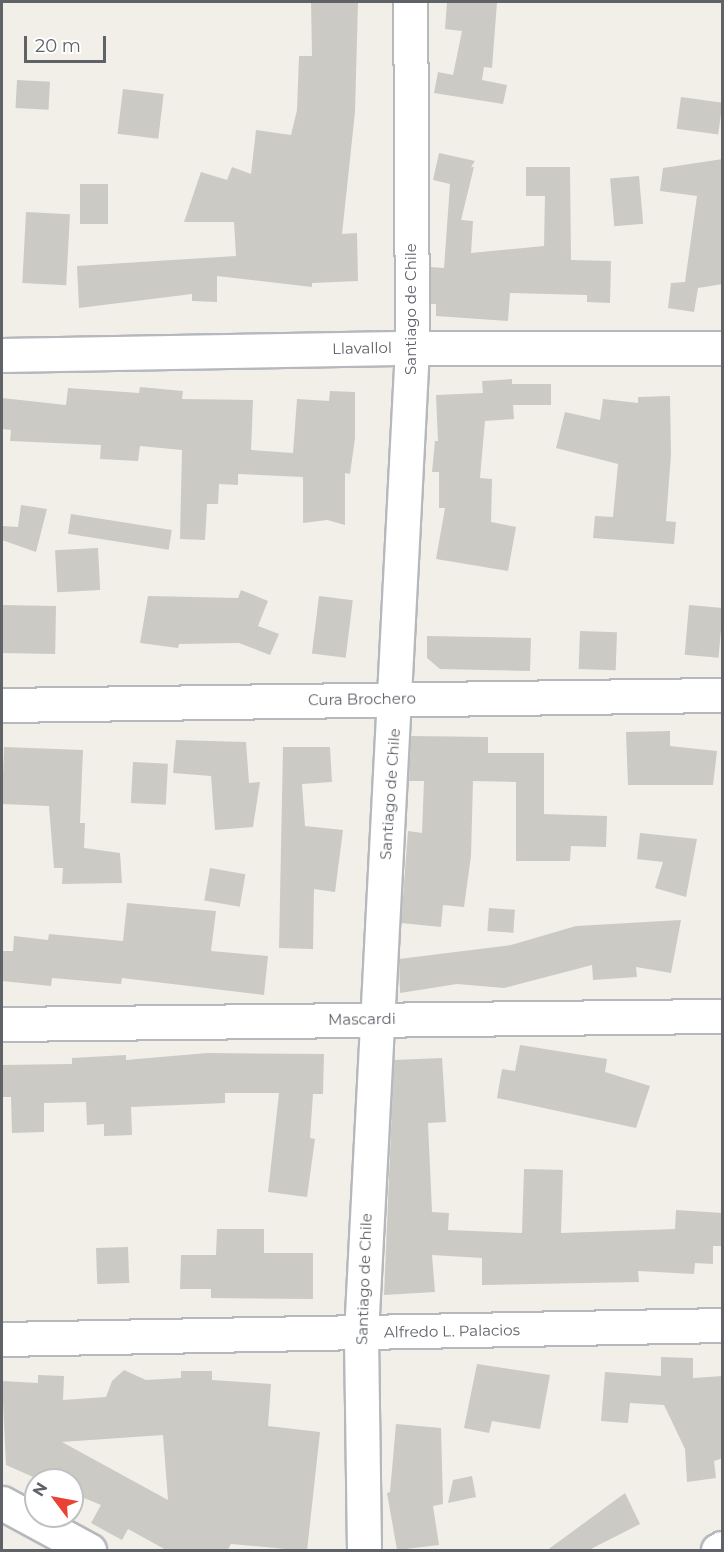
<!DOCTYPE html>
<style>
body{margin:0}
#map{position:relative;width:724px;height:1552px;overflow:hidden;background:#f1efe8;font-family:Montserrat,sans-serif}
div>[style]{position:absolute}
.building>*{inset:0;background:#cccac5;transform-origin:0 0}
.roads{filter:drop-shadow(2px 0 #b5b8bc) drop-shadow(-2px 0 #b5b8bc) drop-shadow(0 2px #b5b8bc) drop-shadow(0 -2px #b5b8bc)}
.minor>*{height:33px;margin:-16.5px;padding:0 16.5px;transform-origin:16.5px;border-radius:16.5px;background:#fff}
span{translate:-50% -50%;white-space:nowrap;text-align:center;line-height:1.15;-webkit-text-stroke:5px #fff;paint-order:stroke}
.street-label{font-size:15px;color:#5f6368}
.frame{position:absolute;inset:0;border:3px solid #5f6368;pointer-events:none}
.north{position:absolute;left:24px;top:1468px;width:60px;height:60px;box-sizing:border-box;background:#fff;border:2px solid #bfc1c3;border-radius:50%;rotate:302deg;font-size:16px;font-weight:700;line-height:24px;text-align:center;color:#5f6368}
.north::after{content:'';display:block;margin:auto;width:21px;height:27px;background:#ea4335;clip-path:polygon(50% 0,100% 100%,50% 72%,0 100%)}
.scale{position:absolute;left:24px;top:36px;width:82px;height:27px;box-sizing:border-box;border:3px solid #5f6368;border-top:0;padding-left:8px;font-size:18px;line-height:21px;white-space:nowrap;color:#5f6368;-webkit-text-stroke:4px #fff;paint-order:stroke}
</style>
<div id="map">
<div class="building">
<div style="clip-path:polygon(311px 2px,358px 2px,355px 112px,342px 234px,357px 233px,358px 281px,312px 283px,312px 287px,217px 276px,217px 302px,192px 301px,192px 294px,79px 308px,77px 266px,236px 256px,234px 222px,184px 222px,201px 172px,227px 180px,232px 167px,251px 174px,256px 130px,291px 135px,297px 110px,299px 56px,312px 56px)"></div>
<div style="clip-path:polygon(447px 2px,497px 2px,492px 68px,484px 67px,482px 80px,507px 85px,503px 104px,434px 93px,438px 72px,453px 75px,462px 31px,445px 29px)"></div>
<div style="left:17px;top:80px;width:33px;height:28px;rotate:3deg"></div>
<div style="left:123px;top:89px;width:41px;height:45px;rotate:7deg"></div>
<div style="left:681px;top:97px;width:42px;height:32px;rotate:8deg"></div>
<div style="clip-path:polygon(439px 153px,475px 161px,471px 167px,474px 167px,461px 220px,473px 221px,471px 253px,544px 246px,545px 196px,526px 196px,526px 167px,570px 167px,571px 260px,611px 261px,610px 303px,587px 302px,587px 295px,510px 293px,508px 321px,436px 316px,436px 304px,430px 304px,430px 267px,444px 268px,450px 184px,433px 180px)"></div>
<div style="clip-path:polygon(723px 159px,723px 284px,698px 288px,694px 312px,668px 308px,671px 283px,685px 282px,697px 196px,660px 191px,663px 168px)"></div>
<div style="left:639px;top:176px;width:48px;height:29px;rotate:85deg"></div>
<div style="left:80px;top:184px;width:28px;height:40px"></div>
<div style="left:26px;top:212px;width:44px;height:71px;rotate:3deg"></div>
<div style="clip-path:polygon(512px 379px,512px 384px,551px 384px,551px 405px,513px 405px,514px 419px,485px 421px,480px 478px,492px 479px,491px 522px,516px 527px,508px 571px,436px 559px,445px 508px,439px 508px,439px 472px,432px 472px,435px 441px,438px 441px,436px 395px,483px 393px,482px 381px)"></div>
<div style="clip-path:polygon(140px 387px,183px 391px,182px 399px,253px 400px,251px 450px,293px 453px,297px 399px,329px 401px,330px 391px,355px 392px,355px 438px,350px 474px,345px 473px,345px 525px,327px 520px,303px 523px,303px 477px,238px 474px,238px 485px,219px 484px,218px 504px,207px 504px,205px 540px,180px 539px,182px 450px,140px 446px,138px 461px,100px 459px,101px 445px,10px 441px,11px 430px,2px 429px,2px 398px,66px 405px,68px 388px,139px 393px)"></div>
<div style="clip-path:polygon(670px 396px,671px 454px,666px 521px,676px 522px,674px 544px,593px 538px,595px 516px,613px 517px,618px 464px,556px 448px,565px 412px,600px 420px,603px 399px,638px 403px,638px 397px)"></div>
<div style="clip-path:polygon(21px 505px,47px 509px,36px 552px,2px 540px,2px 526px,18px 527px)"></div>
<div style="left:71px;top:514px;width:102px;height:20px;rotate:9deg"></div>
<div style="left:98px;top:548px;width:42px;height:43px;rotate:87deg"></div>
<div style="clip-path:polygon(241px 590px,268px 601px,258px 626px,279px 634px,270px 655px,239px 643px,179px 644px,178px 648px,140px 643px,148px 596px,238px 598px)"></div>
<div style="left:319px;top:596px;width:34px;height:58px;rotate:7deg"></div>
<div style="left:2px;top:605px;width:54px;height:48px;rotate:1deg"></div>
<div style="left:689px;top:605px;width:34px;height:50px;rotate:5deg"></div>
<div style="left:580px;top:631px;width:37px;height:38px;rotate:2deg"></div>
<div style="clip-path:polygon(427px 636px,531px 638px,530px 671px,440px 669px,427px 658px)"></div>
<div style="clip-path:polygon(670px 731px,670px 746px,717px 751px,713px 785px,628px 785px,626px 732px)"></div>
<div style="clip-path:polygon(411px 736px,488px 737px,488px 753px,544px 753px,544px 814px,607px 816px,606px 847px,571px 846px,570px 861px,516px 861px,516px 782px,473px 781px,471px 856px,464px 907px,443px 905px,441px 927px,401px 923px,408px 831px,422px 833px,424px 781px,409px 781px)"></div>
<div style="clip-path:polygon(176px 740px,246px 742px,249px 783px,260px 782px,253px 827px,215px 830px,211px 776px,173px 773px)"></div>
<div style="clip-path:polygon(4px 747px,83px 750px,80px 823px,85px 823px,84px 848px,120px 853px,122px 883px,62px 884px,63px 868px,54px 868px,49px 806px,2px 804px)"></div>
<div style="clip-path:polygon(283px 747px,330px 747px,332px 782px,302px 784px,305px 826px,343px 830px,335px 892px,314px 889px,313px 949px,279px 948px)"></div>
<div style="left:133px;top:762px;width:35px;height:41px;rotate:3deg"></div>
<div style="clip-path:polygon(640px 833px,697px 839px,686px 897px,655px 888px,663px 862px,637px 859px)"></div>
<div style="left:210px;top:868px;width:36px;height:33px;rotate:10deg"></div>
<div style="clip-path:polygon(127px 903px,216px 911px,211px 951px,268px 956px,264px 995px,122px 978px,121px 984px,52px 978px,51px 986px,2px 981px,2px 951px,13px 951px,14px 936px,48px 940px,49px 934px,123px 941px)"></div>
<div style="left:489px;top:908px;width:26px;height:23px;rotate:4deg"></div>
<div style="clip-path:polygon(681px 920px,671px 973px,636px 967px,637px 977px,593px 980px,592px 965px,504px 988px,457px 984px,400px 993px,399px 959px,511px 945px,576px 926px)"></div>
<div style="clip-path:polygon(520px 1045px,607px 1059px,605px 1072px,650px 1086px,636px 1128px,497px 1098px,502px 1069px,515px 1071px)"></div>
<div style="clip-path:polygon(207px 1053px,324px 1054px,323px 1094px,313px 1094px,310px 1138px,315px 1139px,307px 1197px,268px 1192px,279px 1093px,225px 1093px,225px 1103px,131px 1107px,132px 1135px,104px 1136px,104px 1124px,87px 1125px,86px 1102px,44px 1103px,44px 1132px,12px 1133px,11px 1097px,2px 1097px,2px 1065px,72px 1064px,72px 1058px,126px 1055px,126px 1060px)"></div>
<div style="clip-path:polygon(442px 1058px,446px 1122px,428px 1123px,432px 1212px,449px 1213px,448px 1230px,522px 1233px,524px 1169px,563px 1170px,561px 1233px,675px 1229px,676px 1210px,723px 1213px,723px 1246px,713px 1246px,713px 1264px,695px 1263px,694px 1274px,638px 1271px,639px 1282px,482px 1285px,482px 1258px,432px 1255px,435px 1292px,384px 1295px,394px 1060px)"></div>
<div style="clip-path:polygon(217px 1229px,264px 1229px,264px 1253px,313px 1253px,313px 1299px,211px 1298px,211px 1289px,180px 1289px,181px 1255px,216px 1255px)"></div>
<div style="left:128px;top:1247px;width:36px;height:32px;rotate:88deg"></div>
<div style="clip-path:polygon(661px 1357px,693px 1358px,693px 1378px,723px 1376px,723px 1458px,714px 1461px,716px 1478px,687px 1482px,685px 1449px,664px 1405px,630px 1403px,628px 1423px,601px 1421px,605px 1372px,661px 1376px)"></div>
<div style="clip-path:polygon(477px 1364px,550px 1375px,540px 1429px,492px 1421px,489px 1433px,464px 1428px)"></div>
<div style="clip-path:polygon(evenodd,124px 1370px,146px 1380px,181px 1378px,181px 1371px,212px 1371px,212px 1380px,271px 1384px,268px 1426px,320px 1432px,307px 1551px,231px 1544px,227px 1551px,168px 1551px,128px 1529px,122px 1540px,91px 1523px,101px 1505px,72px 1493px,72px 1480px,40px 1480px,6px 1465px,2px 1381px,38px 1383px,38px 1375px,64px 1376px,63px 1400px,106px 1397px,112px 1381px,124px 1370px,163px 1435px,168px 1500px,62px 1442px,163px 1435px)"></div>
<div style="clip-path:polygon(396px 1424px,441px 1428px,443px 1504px,433px 1506px,439px 1545px,397px 1550px,387px 1493px,390px 1492px)"></div>
<div style="clip-path:polygon(472px 1476px,476px 1497px,448px 1503px,453px 1480px)"></div>
<div style="clip-path:polygon(625px 1493px,640px 1524px,587px 1551px,546px 1551px)"></div>
</div>
<div class="roads">
<div class="minor">
<div style="left:2px;top:355px;width:410px;rotate:-1deg"></div>
<div style="left:412px;top:348px;width:310px"></div>
<div style="left:2px;top:705px;width:720px;rotate:-0.8deg"></div>
<div style="left:2px;top:1024px;width:720px;rotate:-0.64deg"></div>
<div style="left:2px;top:1339px;width:720px;rotate:-1.11deg"></div>
<div style="left:2px;top:1503px;width:99px;rotate:28.4deg"></div>
<div style="left:364px;top:1550px;width:216px;rotate:-90.8deg"></div>
<div style="left:361px;top:1334px;width:987px;rotate:-87.04deg"></div>
<div style="left:412px;top:348px;width:346px;rotate:-90.3deg"></div>
<div style="left:718px;top:1550px;width:4px;rotate:-27deg"></div>
</div>
</div>
<div class="street-label">
<span style="left:411px;top:309px;rotate:-90deg">Santiago de Chile</span>
<span style="left:362px;top:348px;rotate:-1deg">Llavallol</span>
<span style="left:362px;top:699px;rotate:-1deg">Cura Brochero</span>
<span style="left:390px;top:794px;rotate:-86deg">Santiago de Chile</span>
<span style="left:362px;top:1019px;rotate:-1deg">Mascardi</span>
<span style="left:364px;top:1279px;rotate:-88deg">Santiago de Chile</span>
<span style="left:452px;top:1331px;rotate:-1deg">Alfredo L. Palacios</span>
</div>
<div class="frame"></div>
<div class="north">N</div>
<div class="scale">20 m</div>
</div>
